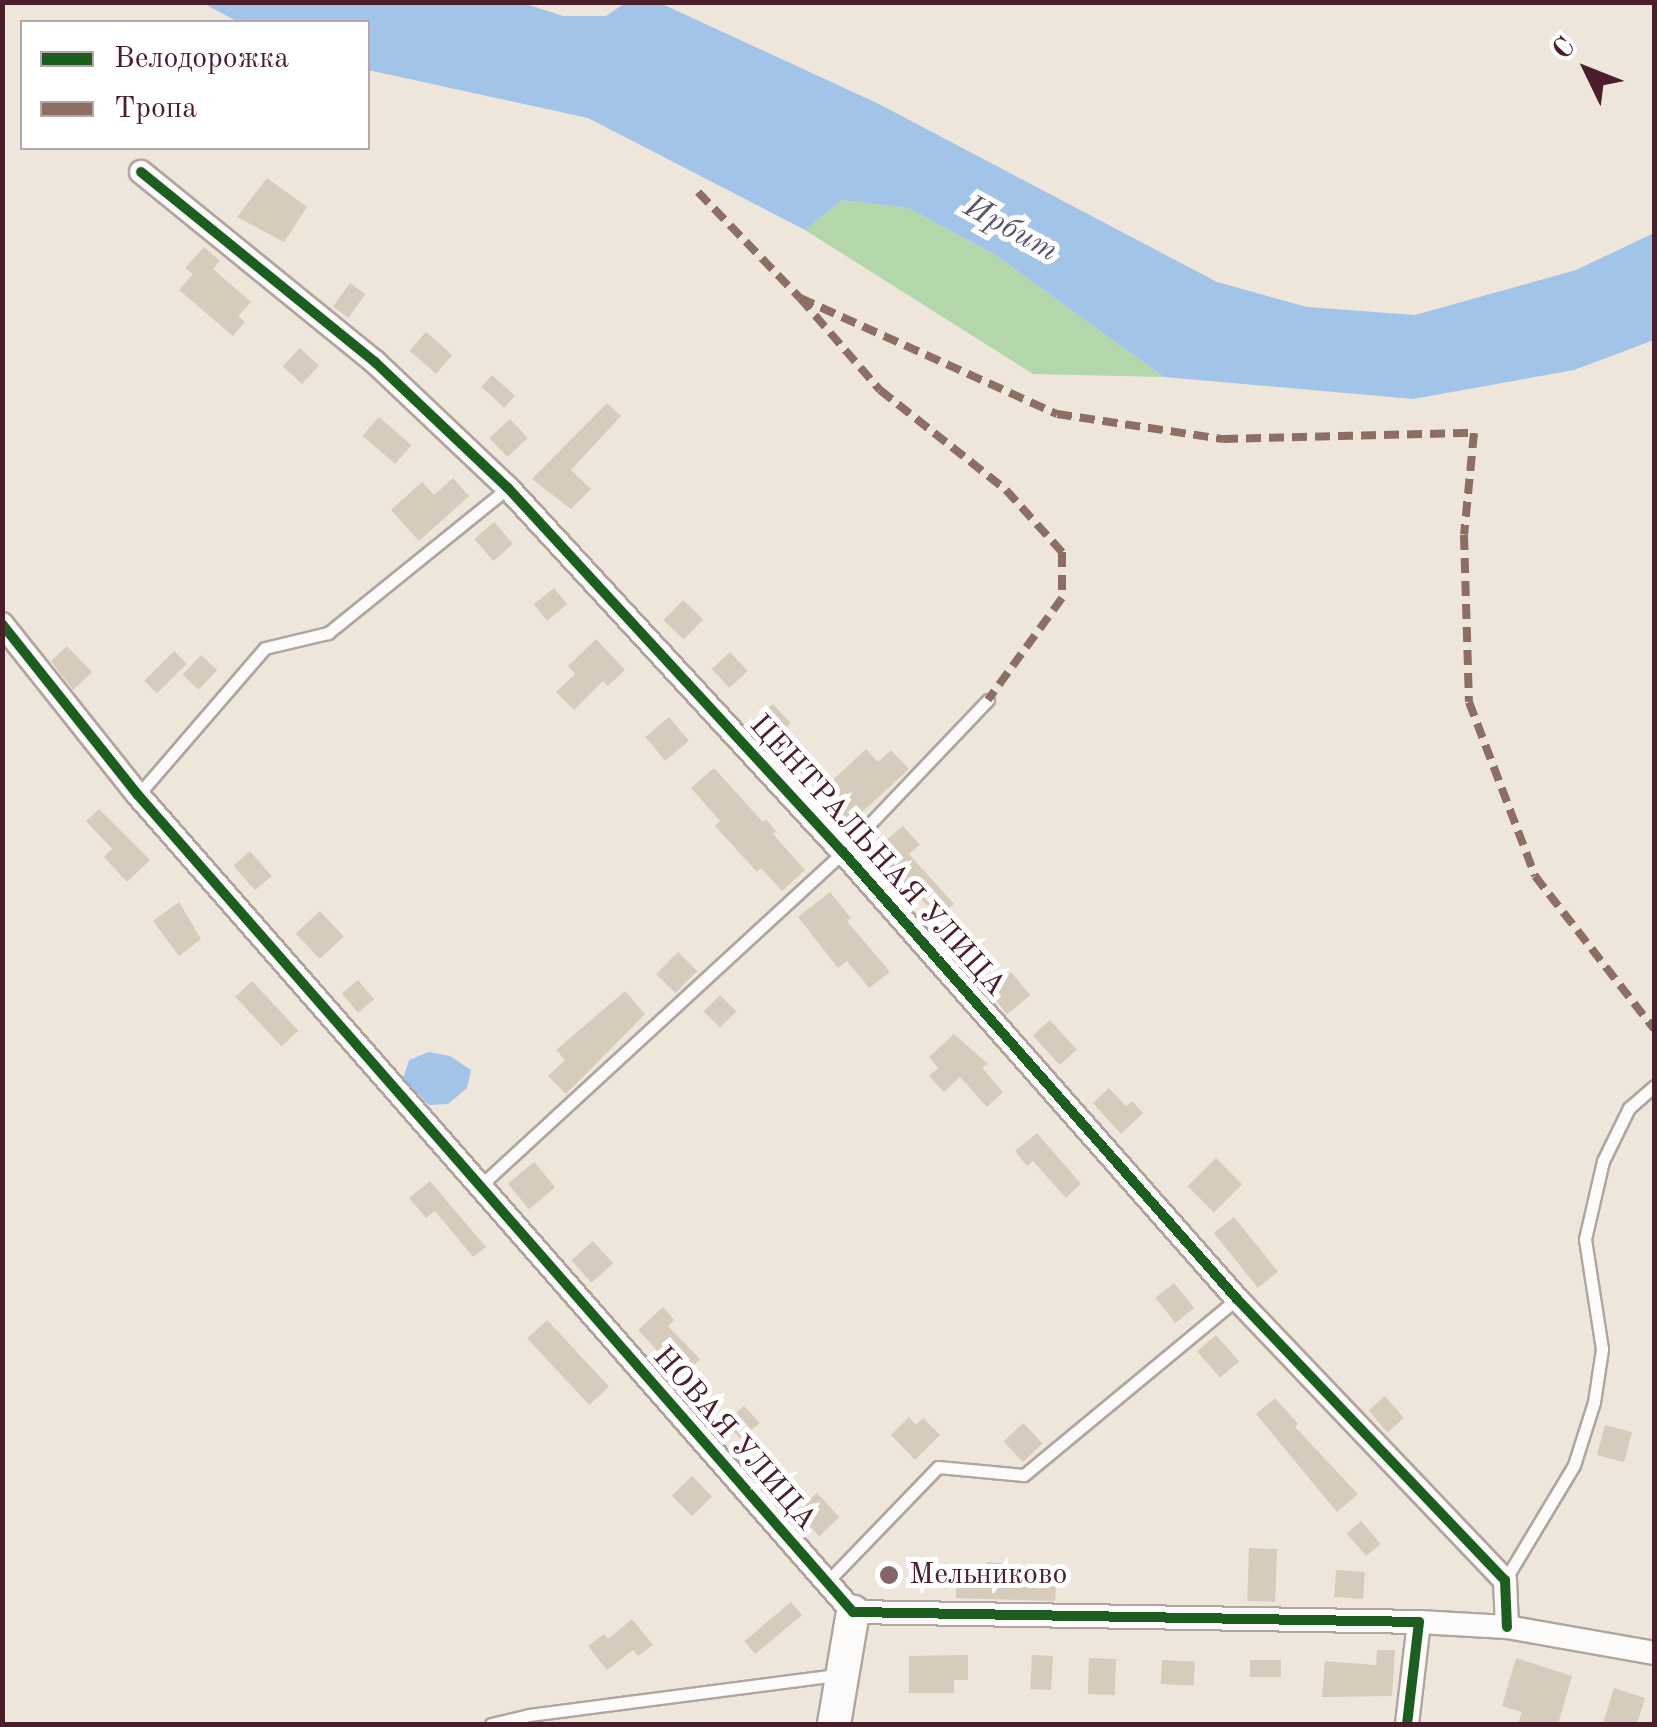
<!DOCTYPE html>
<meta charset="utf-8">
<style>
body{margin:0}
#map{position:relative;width:1657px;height:1727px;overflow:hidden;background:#efe6db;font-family:"Old Standard TT",serif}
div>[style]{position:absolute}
.green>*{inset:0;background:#b3d6ab}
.water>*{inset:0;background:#a1c4e8}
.building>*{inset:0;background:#d7cbbb;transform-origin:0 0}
.roads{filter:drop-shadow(2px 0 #b0a5a0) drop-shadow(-2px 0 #b0a5a0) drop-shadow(0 2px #b0a5a0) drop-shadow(0 -2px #b0a5a0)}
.lane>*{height:11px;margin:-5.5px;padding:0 5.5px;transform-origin:5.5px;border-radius:5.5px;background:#fdfbfa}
.street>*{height:22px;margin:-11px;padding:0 11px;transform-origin:11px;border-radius:11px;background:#fdfbfa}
.secondary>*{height:32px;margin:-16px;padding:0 16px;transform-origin:16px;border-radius:16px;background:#fdfbfa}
.quiet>*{height:8px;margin-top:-4px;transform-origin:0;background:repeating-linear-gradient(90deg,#8d6e63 0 15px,transparent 0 23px)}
.cycleway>*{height:10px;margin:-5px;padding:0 5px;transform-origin:5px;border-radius:5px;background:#1b5e20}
.dots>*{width:28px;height:28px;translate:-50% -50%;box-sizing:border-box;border:5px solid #fff;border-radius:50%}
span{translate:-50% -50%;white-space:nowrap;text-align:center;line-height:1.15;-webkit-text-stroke:10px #fff;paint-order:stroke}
.street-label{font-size:30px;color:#4a1f2b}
.poi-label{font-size:30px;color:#4a1f2b}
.left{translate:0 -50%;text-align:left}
.water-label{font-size:32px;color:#5d546f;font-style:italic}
.frame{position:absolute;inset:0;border:5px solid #4a1f2b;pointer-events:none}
.legend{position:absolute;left:20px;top:20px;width:350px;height:130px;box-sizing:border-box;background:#fff;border:2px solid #b7a5aa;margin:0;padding:12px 18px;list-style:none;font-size:30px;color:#4a1f2b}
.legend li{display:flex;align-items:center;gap:20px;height:50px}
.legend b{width:50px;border:2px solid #b7a5aa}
.north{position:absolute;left:1537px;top:20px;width:100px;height:100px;-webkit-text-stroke:8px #fff;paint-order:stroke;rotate:313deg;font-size:28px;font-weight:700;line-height:40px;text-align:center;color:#4a1f2b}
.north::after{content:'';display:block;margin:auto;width:35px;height:45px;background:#4a1f2b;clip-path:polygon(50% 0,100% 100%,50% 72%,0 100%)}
</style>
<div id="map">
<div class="green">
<div style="clip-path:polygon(842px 200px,908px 208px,994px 254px,1164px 377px,1033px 374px,805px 230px)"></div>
</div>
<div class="water">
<div style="clip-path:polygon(520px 2px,563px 16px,606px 16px,625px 3px,660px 3px,879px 104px,1217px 282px,1307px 307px,1415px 315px,1576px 270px,1654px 233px,1654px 340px,1574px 370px,1413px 399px,1164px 377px,994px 254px,908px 208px,842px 200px,805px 230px,588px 118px,368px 70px,368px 22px,238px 22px,203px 3px)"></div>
<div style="clip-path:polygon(429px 1052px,450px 1056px,471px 1070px,467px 1088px,448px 1104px,429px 1105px,403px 1079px,409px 1060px)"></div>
</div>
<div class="building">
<div style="clip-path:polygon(267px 178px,307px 207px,284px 242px,237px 217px)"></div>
<div style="clip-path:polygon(204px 247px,220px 261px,213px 269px,251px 302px,238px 316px,245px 322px,233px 336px,179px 290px,193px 274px,185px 268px)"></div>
<div style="left:350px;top:283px;width:19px;height:29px;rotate:36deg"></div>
<div style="left:426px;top:332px;width:35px;height:25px;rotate:41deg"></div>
<div style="left:300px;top:348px;width:26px;height:25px;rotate:43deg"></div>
<div style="left:492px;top:375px;width:31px;height:16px;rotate:42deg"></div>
<div style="clip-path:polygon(607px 403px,621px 416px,571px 470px,591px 489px,571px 509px,532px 479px)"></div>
<div style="left:379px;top:417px;width:43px;height:25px;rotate:41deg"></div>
<div style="left:510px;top:419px;width:26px;height:28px;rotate:47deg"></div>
<div style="clip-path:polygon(453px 478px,469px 496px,419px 541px,391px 510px,422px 482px,434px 495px)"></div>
<div style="left:494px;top:522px;width:29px;height:26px;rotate:49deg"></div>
<div style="left:554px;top:588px;width:21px;height:26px;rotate:51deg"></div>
<div style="left:683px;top:600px;width:28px;height:28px;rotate:44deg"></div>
<div style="clip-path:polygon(596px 639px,625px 670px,608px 686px,603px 681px,574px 710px,556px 692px,575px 674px,568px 666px)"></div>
<div style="clip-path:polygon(67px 646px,92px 672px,73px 690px,51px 661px)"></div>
<div style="left:174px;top:651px;width:18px;height:42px;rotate:45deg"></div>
<div style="left:730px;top:652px;width:26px;height:25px;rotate:47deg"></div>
<div style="left:201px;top:655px;width:22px;height:27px;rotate:43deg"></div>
<div style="left:773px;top:704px;width:26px;height:25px;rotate:47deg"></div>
<div style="left:669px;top:717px;width:31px;height:31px;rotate:50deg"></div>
<div style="clip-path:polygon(866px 749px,878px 762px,891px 750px,909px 769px,849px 824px,799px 771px,813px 758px,833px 780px)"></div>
<div style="clip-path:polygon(714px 768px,763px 822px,766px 819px,776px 831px,773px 834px,805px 870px,782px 891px,761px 868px,757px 872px,715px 826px,720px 821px,691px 788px)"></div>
<div style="clip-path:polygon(99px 809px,150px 860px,127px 882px,104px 857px,112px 849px,86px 821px)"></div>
<div style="clip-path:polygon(903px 826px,920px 845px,909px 854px,954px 904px,939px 917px,873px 851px)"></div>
<div style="left:250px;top:851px;width:33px;height:22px;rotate:49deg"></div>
<div style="clip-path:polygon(830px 892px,851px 918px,847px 921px,890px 972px,869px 988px,847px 961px,838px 968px,798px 917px)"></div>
<div style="clip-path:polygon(179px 902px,201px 939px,179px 956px,153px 921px)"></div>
<div style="left:320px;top:911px;width:35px;height:33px;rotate:47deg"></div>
<div style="left:678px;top:952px;width:27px;height:31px;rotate:45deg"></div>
<div style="left:1011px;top:972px;width:30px;height:30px;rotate:50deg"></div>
<div style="left:358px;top:980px;width:25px;height:21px;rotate:50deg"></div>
<div style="left:252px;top:981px;width:68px;height:23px;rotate:47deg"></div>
<div style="clip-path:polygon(625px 991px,645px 1014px,566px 1094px,548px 1076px,565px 1060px,556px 1050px)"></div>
<div style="left:720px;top:995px;width:23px;height:23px;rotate:45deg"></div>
<div style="left:1050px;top:1020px;width:40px;height:23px;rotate:48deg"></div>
<div style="clip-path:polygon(954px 1034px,988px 1064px,982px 1068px,1003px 1092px,987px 1107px,960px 1077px,944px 1092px,929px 1076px,938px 1068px,929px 1057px)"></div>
<div style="clip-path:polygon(1109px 1088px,1126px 1106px,1132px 1101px,1143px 1113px,1121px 1134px,1093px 1103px)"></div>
<div style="clip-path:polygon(1037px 1133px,1081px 1184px,1066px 1198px,1033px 1161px,1027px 1166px,1015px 1151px)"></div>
<div style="left:1216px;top:1158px;width:37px;height:40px;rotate:45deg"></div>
<div style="left:534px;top:1162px;width:33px;height:34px;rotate:50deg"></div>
<div style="clip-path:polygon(430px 1181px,486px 1247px,473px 1257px,435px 1211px,426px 1218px,409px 1198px)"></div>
<div style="left:1234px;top:1217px;width:70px;height:26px;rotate:51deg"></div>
<div style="left:593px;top:1241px;width:30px;height:29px;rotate:48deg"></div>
<div style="left:1174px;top:1283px;width:32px;height:24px;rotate:51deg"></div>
<div style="clip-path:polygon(663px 1307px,674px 1320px,668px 1326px,700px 1359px,682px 1377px,638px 1330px)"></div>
<div style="left:547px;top:1320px;width:91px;height:27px;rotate:47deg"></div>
<div style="left:1216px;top:1335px;width:35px;height:25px;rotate:49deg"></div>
<div style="left:1385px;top:1396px;width:29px;height:22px;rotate:49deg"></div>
<div style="clip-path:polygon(1275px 1398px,1298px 1424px,1295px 1427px,1358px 1494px,1337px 1512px,1256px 1414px)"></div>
<div style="left:744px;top:1406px;width:23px;height:25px;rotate:47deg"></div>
<div style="clip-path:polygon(909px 1417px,916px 1425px,923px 1418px,940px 1435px,915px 1460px,891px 1435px)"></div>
<div style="left:1023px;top:1423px;width:28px;height:27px;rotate:46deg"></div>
<div style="left:1605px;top:1425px;width:28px;height:31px;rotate:15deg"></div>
<div style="left:692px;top:1476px;width:29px;height:28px;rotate:46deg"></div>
<div style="left:817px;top:1493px;width:33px;height:28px;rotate:47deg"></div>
<div style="left:1361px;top:1521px;width:30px;height:19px;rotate:49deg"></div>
<div style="left:1249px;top:1548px;width:28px;height:53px;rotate:2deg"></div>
<div style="clip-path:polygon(987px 1562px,1057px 1568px,1055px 1601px,956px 1598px,956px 1583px,986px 1583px)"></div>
<div style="left:1336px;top:1570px;width:29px;height:27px;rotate:4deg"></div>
<div style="left:791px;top:1602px;width:17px;height:61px;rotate:50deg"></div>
<div style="clip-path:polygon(632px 1619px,653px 1645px,638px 1656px,633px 1650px,607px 1670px,588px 1646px,604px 1634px,608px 1639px)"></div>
<div style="clip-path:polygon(1377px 1650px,1395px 1650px,1392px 1696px,1322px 1697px,1325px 1661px,1376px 1665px)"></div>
<div style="clip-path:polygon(968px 1655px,968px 1680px,954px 1680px,954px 1693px,909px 1693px,909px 1656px)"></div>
<div style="left:1032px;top:1655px;width:21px;height:34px;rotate:3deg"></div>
<div style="left:1089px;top:1658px;width:27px;height:36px;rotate:2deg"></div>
<div style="clip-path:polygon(1516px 1658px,1572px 1676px,1558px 1724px,1518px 1724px,1522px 1712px,1502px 1706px)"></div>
<div style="left:1162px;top:1660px;width:33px;height:24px;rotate:3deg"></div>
<div style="left:1250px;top:1660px;width:31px;height:17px"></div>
<div style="clip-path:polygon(1614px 1688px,1645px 1698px,1637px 1724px,1603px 1724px)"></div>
</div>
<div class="roads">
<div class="lane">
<div style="left:138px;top:795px;width:194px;rotate:-49.2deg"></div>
<div style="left:265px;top:648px;width:65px;rotate:-13.4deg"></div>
<div style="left:328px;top:633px;width:231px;rotate:-38.9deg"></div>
<div style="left:480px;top:1186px;width:493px;rotate:-42.6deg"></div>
<div style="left:843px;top:852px;width:210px;rotate:-46.4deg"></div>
<div style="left:1505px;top:1580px;width:134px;rotate:-59deg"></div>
<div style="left:1574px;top:1465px;width:66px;rotate:-72.4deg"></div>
<div style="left:1594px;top:1402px;width:54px;rotate:-81.4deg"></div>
<div style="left:1602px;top:1349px;width:111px;rotate:-98.8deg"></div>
<div style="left:1585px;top:1239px;width:80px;rotate:-77deg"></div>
<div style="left:1603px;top:1161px;width:59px;rotate:-63.9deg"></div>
<div style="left:1629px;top:1108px;width:33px;rotate:-41deg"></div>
<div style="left:826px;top:1583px;width:161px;rotate:-46deg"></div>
<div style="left:938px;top:1467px;width:86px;rotate:5.3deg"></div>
<div style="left:1024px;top:1475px;width:276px;rotate:-39.6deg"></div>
<div style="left:491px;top:1724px;width:39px;rotate:-13deg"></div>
<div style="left:529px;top:1715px;width:312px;rotate:-7.4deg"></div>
</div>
<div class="street">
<div style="left:141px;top:172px;width:301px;rotate:39.1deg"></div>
<div style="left:375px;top:362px;width:183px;rotate:43.5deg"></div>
<div style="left:508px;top:488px;width:495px;rotate:47.4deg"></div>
<div style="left:843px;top:852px;width:596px;rotate:48.61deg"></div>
<div style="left:1237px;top:1299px;width:388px;rotate:46.4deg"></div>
<div style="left:1505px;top:1580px;width:47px;rotate:87.6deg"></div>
<div style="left:2px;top:624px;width:218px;rotate:51.5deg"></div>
<div style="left:138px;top:795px;width:1086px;rotate:48.81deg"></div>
<div style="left:853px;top:1612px;width:566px;rotate:1.01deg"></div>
<div style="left:1419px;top:1622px;width:103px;rotate:96.7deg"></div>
<div style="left:1419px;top:1622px;width:88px;rotate:3.3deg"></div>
<div style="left:1507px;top:1627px;width:149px;rotate:10deg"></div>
</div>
<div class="secondary">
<div style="left:834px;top:1724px;width:114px;rotate:-80.4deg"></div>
</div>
</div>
<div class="quiet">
<div style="left:698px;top:192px;width:147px;rotate:46.1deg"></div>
<div style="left:800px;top:298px;width:122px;rotate:49deg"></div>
<div style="left:880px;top:390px;width:161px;rotate:38.4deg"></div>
<div style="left:1006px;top:490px;width:84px;rotate:47.9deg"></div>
<div style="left:1062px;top:552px;width:46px;rotate:90deg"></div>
<div style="left:1062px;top:598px;width:126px;rotate:126deg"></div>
<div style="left:800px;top:298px;width:282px;rotate:24.3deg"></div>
<div style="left:1057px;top:414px;width:168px;rotate:8.6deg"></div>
<div style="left:1223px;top:439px;width:251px;rotate:-1.4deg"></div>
<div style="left:1474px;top:433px;width:102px;rotate:95.6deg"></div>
<div style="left:1464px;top:535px;width:167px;rotate:88.3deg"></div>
<div style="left:1469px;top:702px;width:186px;rotate:69.2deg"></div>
<div style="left:1535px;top:876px;width:194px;rotate:52.1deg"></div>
</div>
<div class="cycleway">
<div style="left:141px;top:172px;width:301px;rotate:39.1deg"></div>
<div style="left:375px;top:362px;width:183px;rotate:43.5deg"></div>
<div style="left:508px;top:488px;width:495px;rotate:47.4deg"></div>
<div style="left:843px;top:852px;width:596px;rotate:48.61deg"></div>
<div style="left:1237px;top:1299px;width:388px;rotate:46.4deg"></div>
<div style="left:1505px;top:1580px;width:47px;rotate:87.6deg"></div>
<div style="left:2px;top:624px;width:218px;rotate:51.5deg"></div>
<div style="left:138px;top:795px;width:1086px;rotate:48.81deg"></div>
<div style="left:853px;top:1612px;width:566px;rotate:1.01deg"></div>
<div style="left:1419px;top:1622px;width:103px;rotate:96.7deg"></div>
</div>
<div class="dots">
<div style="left:889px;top:1575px;background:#846569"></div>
</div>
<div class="street-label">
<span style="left:877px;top:856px;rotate:48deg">ЦЕНТРАЛЬНАЯ УЛИЦА</span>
<span style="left:734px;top:1439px;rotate:49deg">НОВАЯ УЛИЦА</span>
</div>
<div class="poi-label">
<span class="left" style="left:909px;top:1575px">Мельниково</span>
</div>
<div class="water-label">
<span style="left:1010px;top:230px;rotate:29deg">Ирбит</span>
</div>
<div class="frame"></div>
<ul class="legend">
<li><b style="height:12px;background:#1b5e20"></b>Велодорожка</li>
<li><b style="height:12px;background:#8d6e63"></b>Тропа</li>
</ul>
<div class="north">С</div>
</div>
